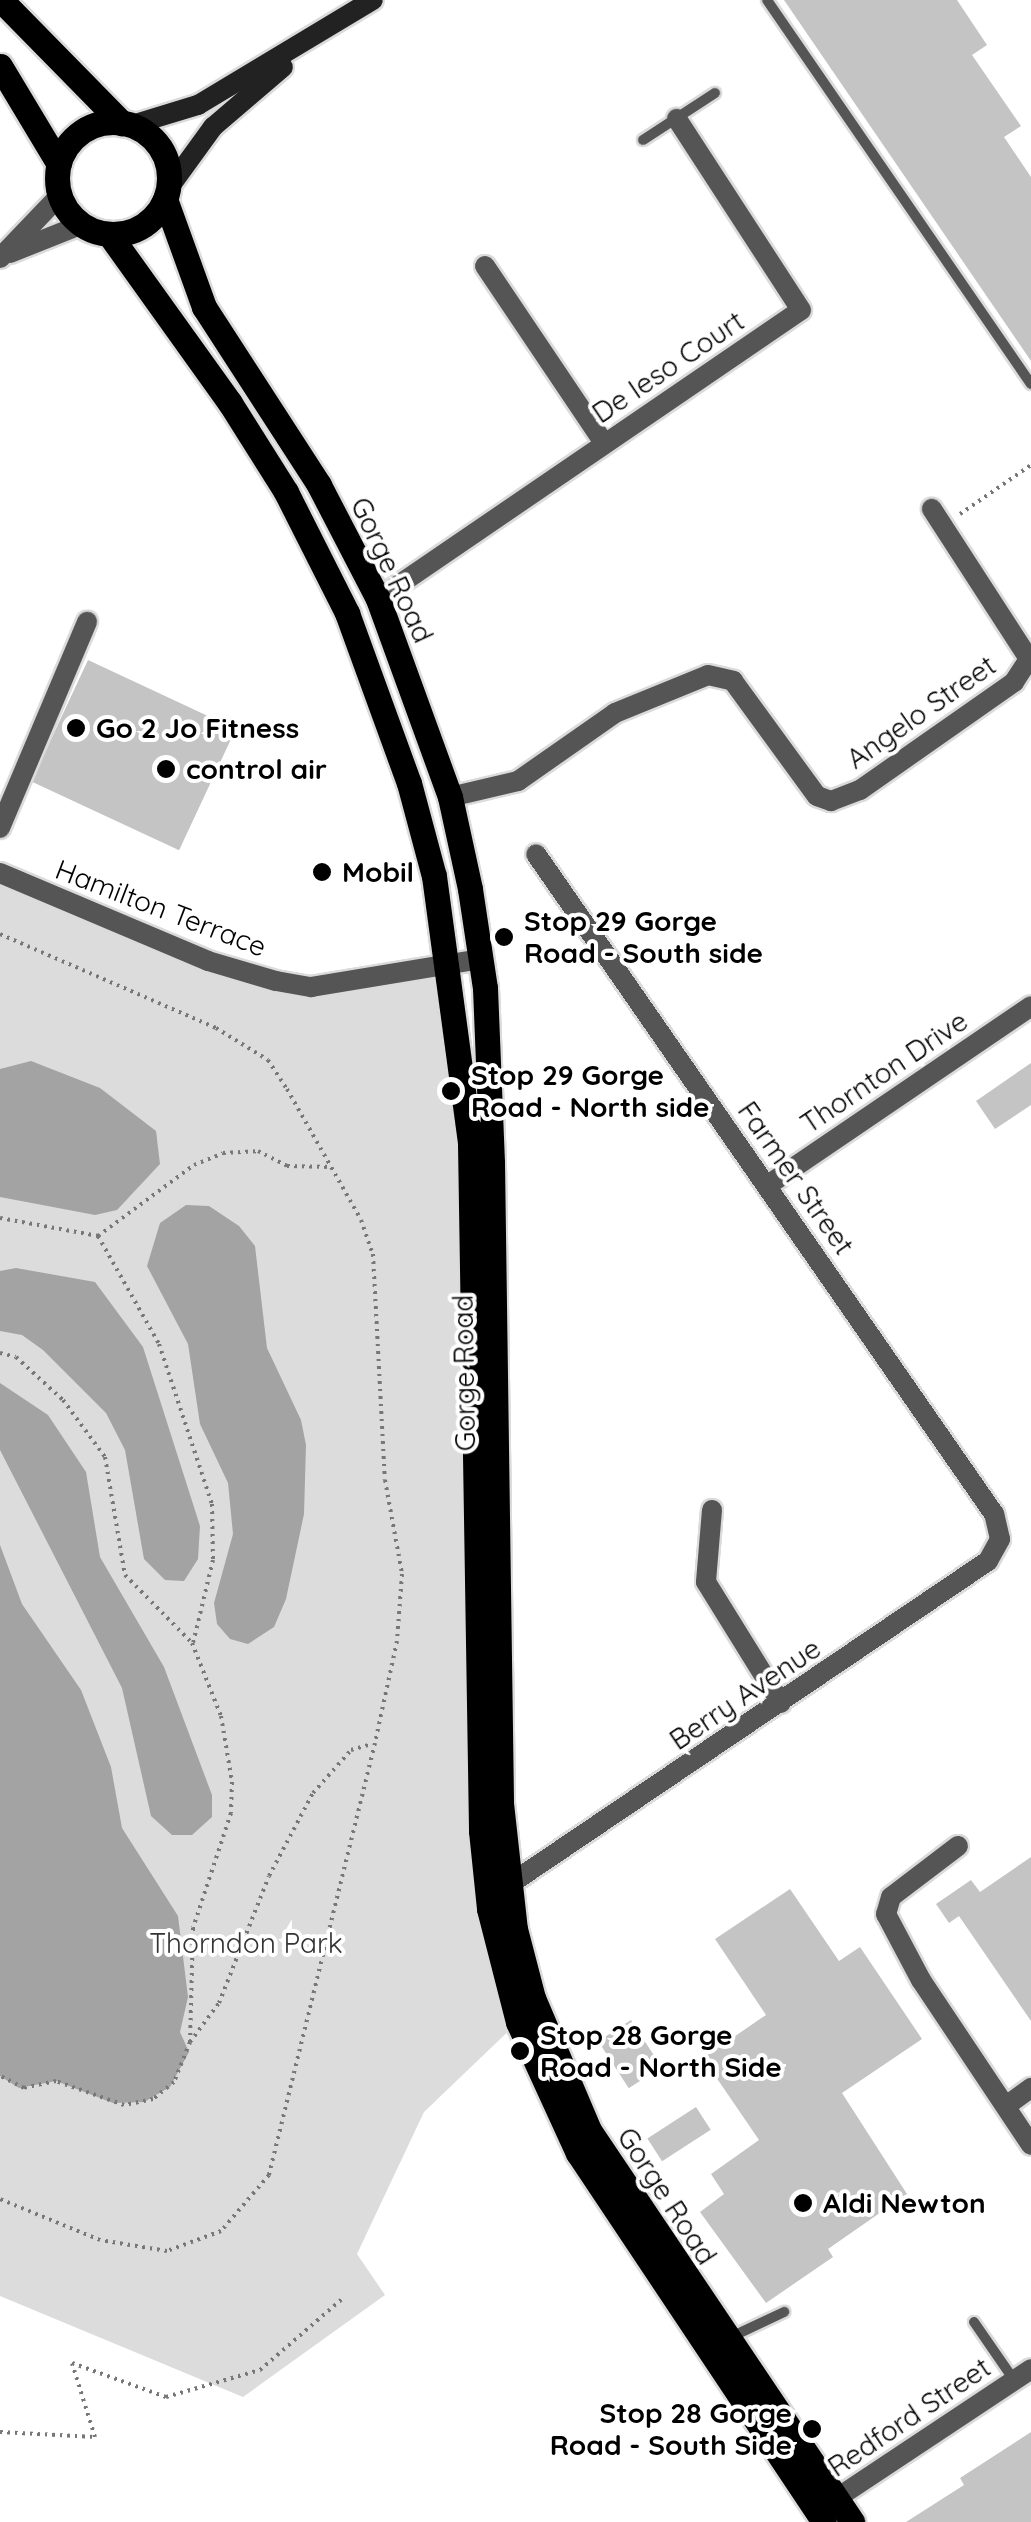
<!DOCTYPE html>
<style>
body{margin:0}
#map{position:relative;width:1031px;height:2522px;overflow:hidden;background:#fff;font-family:Quicksand,sans-serif}
div>[style]{position:absolute}
.green>*{inset:0;background:#dcdcdc}
.water>*{inset:0;background:#a3a3a3}
.building>*{inset:0;background:#c4c4c4;transform-origin:0 0}
.path>*{height:4px;margin-top:-2px;transform-origin:0;background:repeating-linear-gradient(90deg,#777 0 2.5px,transparent 0 7.5px)}
.roads{filter:drop-shadow(2px 0 #dbdbdb) drop-shadow(-2px 0 #dbdbdb) drop-shadow(0 2px #dbdbdb) drop-shadow(0 -2px #dbdbdb)}
.service>*{height:10px;margin:-5px;padding:0 5px;transform-origin:5px;border-radius:5px;background:#555}
.minor>*{height:20px;margin:-10px;padding:0 10px;transform-origin:10px;border-radius:10px;background:#555}
.secondary>*{height:20px;margin:-10px;padding:0 10px;transform-origin:10px;border-radius:10px;background:#222}
.primary>*{height:25px;margin:-12.5px;padding:0 12.5px;transform-origin:12.5px;border-radius:12.5px;background:#000}
.primary>.ring{margin:-12.5px;padding:0;box-sizing:content-box;background:none;border:25px solid #000;border-radius:50%}
.dots>*{width:28px;height:28px;translate:-50% -50%;box-sizing:border-box;border:5px solid #fff;border-radius:50%}
span{translate:-50% -50%;white-space:nowrap;text-align:center;line-height:1.15;-webkit-text-stroke:8px #fff;paint-order:stroke}
.street-label{font-size:28px;color:#000}
.poi-label{font-size:28px;color:#000;font-weight:700}
.left{translate:0 -50%;text-align:left}
.right{translate:-100% -50%;text-align:right}
.park-label{font-size:28px;color:#333}
</style>
<div id="map">
<div class="green">
<div style="clip-path:polygon(0 873px,276px 981px,449px 967px,518px 2022px,424px 2112px,357px 2254px,385px 2295px,243px 2397px,0 2296px)"></div>
</div>
<div class="water">
<div style="clip-path:polygon(31px 1061px,100px 1088px,156px 1131px,160px 1164px,117px 1210px,95px 1215px,0 1197px,0 1069px)"></div>
<div style="clip-path:polygon(186px 1205px,209px 1206px,239px 1226px,255px 1246px,267px 1348px,301px 1420px,306px 1445px,304px 1514px,286px 1599px,274px 1627px,248px 1644px,230px 1639px,217px 1624px,214px 1603px,233px 1534px,228px 1483px,200px 1424px,188px 1344px,147px 1266px,160px 1223px)"></div>
<div style="clip-path:polygon(16px 1268px,95px 1282px,143px 1347px,200px 1526px,198px 1559px,184px 1581px,165px 1580px,144px 1559px,125px 1450px,106px 1413px,43px 1350px,22px 1335px,0 1331px,0 1271px)"></div>
<div style="clip-path:polygon(0 1383px,48px 1415px,86px 1472px,100px 1557px,164px 1667px,212px 1795px,212px 1817px,192px 1835px,172px 1835px,151px 1816px,122px 1688px,0 1450px)"></div>
<div style="clip-path:polygon(0 1545px,22px 1604px,81px 1690px,111px 1767px,122px 1828px,178px 1916px,188px 1997px,180px 2032px,189px 2052px,170px 2087px,144px 2102px,113px 2103px,56px 2081px,19px 2088px,0 2076px)"></div>
</div>
<div class="building">
<div style="clip-path:polygon(784px 0,957px 0,987px 45px,972px 55px,1021px 126px,1004px 137px,1031px 177px,1031px 361px)"></div>
<div style="left:88px;top:660px;width:163px;height:134px;rotate:25deg"></div>
<div style="clip-path:polygon(1031px 1063px,1031px 1105px,995px 1129px,976px 1101px)"></div>
<div style="clip-path:polygon(1031px 1857px,1031px 2021px,959px 1916px,949px 1923px,936px 1904px,971px 1880px,980px 1892px)"></div>
<div style="clip-path:polygon(790px 1889px,839px 1961px,860px 1947px,922px 2039px,842px 2093px,907px 2194px,828px 2249px,833px 2257px,766px 2303px,700px 2212px,724px 2194px,711px 2174px,759px 2140px,703px 2058px,766px 2015px,715px 1939px)"></div>
<div style="left:631px;top:2020px;width:56px;height:39px;rotate:57deg"></div>
<div style="left:696px;top:2107px;width:27px;height:58px;rotate:57deg"></div>
<div style="clip-path:polygon(1031px 2432px,1031px 2522px,906px 2522px,964px 2485px,960px 2478px)"></div>
</div>
<div class="path">
<div style="left:960px;top:514px;width:86px;rotate:-34.6deg"></div>
<div style="left:0;top:934px;width:236px;rotate:23.5deg"></div>
<div style="left:216px;top:1028px;width:61px;rotate:31.6deg"></div>
<div style="left:268px;top:1060px;width:35px;rotate:57deg"></div>
<div style="left:287px;top:1089px;width:150px;rotate:60.5deg"></div>
<div style="left:361px;top:1220px;width:36px;rotate:71deg"></div>
<div style="left:373px;top:1254px;width:226px;rotate:87deg"></div>
<div style="left:385px;top:1480px;width:96px;rotate:79.7deg"></div>
<div style="left:402px;top:1574px;width:67px;rotate:94.3deg"></div>
<div style="left:397px;top:1641px;width:104px;rotate:102.2deg"></div>
<div style="left:375px;top:1743px;width:445px;rotate:103.8deg"></div>
<div style="left:269px;top:2175px;width:74px;rotate:130.6deg"></div>
<div style="left:221px;top:2231px;width:58px;rotate:159.7deg"></div>
<div style="left:167px;top:2251px;width:68px;rotate:-170.7deg"></div>
<div style="left:100px;top:2240px;width:108px;rotate:-157.7deg"></div>
<div style="left:0;top:1218px;width:100px;rotate:10.4deg"></div>
<div style="left:98px;top:1236px;width:124px;rotate:60.5deg"></div>
<div style="left:159px;top:1344px;width:169px;rotate:71.7deg"></div>
<div style="left:212px;top:1504px;width:56px;rotate:89deg"></div>
<div style="left:213px;top:1560px;width:85px;rotate:103.5deg"></div>
<div style="left:98px;top:1236px;width:119px;rotate:-36.5deg"></div>
<div style="left:194px;top:1165px;width:31px;rotate:-22deg"></div>
<div style="left:223px;top:1153px;width:35px;rotate:-3deg"></div>
<div style="left:258px;top:1151px;width:33px;rotate:27deg"></div>
<div style="left:287px;top:1166px;width:45px;rotate:1.3deg"></div>
<div style="left:0;top:1353px;width:16px;rotate:14deg"></div>
<div style="left:16px;top:1357px;width:64px;rotate:42.5deg"></div>
<div style="left:63px;top:1400px;width:71px;rotate:53.6deg"></div>
<div style="left:105px;top:1457px;width:120px;rotate:80.4deg"></div>
<div style="left:125px;top:1575px;width:95px;rotate:45.4deg"></div>
<div style="left:192px;top:1643px;width:79px;rotate:68.3deg"></div>
<div style="left:221px;top:1716px;width:67px;rotate:80.5deg"></div>
<div style="left:232px;top:1782px;width:31px;rotate:92deg"></div>
<div style="left:231px;top:1813px;width:121px;rotate:108.3deg"></div>
<div style="left:193px;top:1928px;width:114px;rotate:91.5deg"></div>
<div style="left:190px;top:2042px;width:43px;rotate:111.8deg"></div>
<div style="left:174px;top:2082px;width:27px;rotate:141deg"></div>
<div style="left:153px;top:2099px;width:30px;rotate:168deg"></div>
<div style="left:124px;top:2105px;width:72px;rotate:-160.6deg"></div>
<div style="left:56px;top:2081px;width:33px;rotate:168deg"></div>
<div style="left:24px;top:2088px;width:27px;rotate:-153deg"></div>
<div style="left:190px;top:2042px;width:49px;rotate:-53.4deg"></div>
<div style="left:219px;top:2003px;width:136px;rotate:-68.5deg"></div>
<div style="left:269px;top:1876px;width:94px;rotate:-62.1deg"></div>
<div style="left:313px;top:1793px;width:57px;rotate:-48.5deg"></div>
<div style="left:351px;top:1750px;width:22px;rotate:-16deg"></div>
<div style="left:0;top:2432px;width:95px;rotate:3deg"></div>
<div style="left:95px;top:2437px;width:77px;rotate:-107.3deg"></div>
<div style="left:72px;top:2363px;width:100px;rotate:19.9deg"></div>
<div style="left:166px;top:2397px;width:98px;rotate:-16deg"></div>
<div style="left:260px;top:2370px;width:110px;rotate:-40.9deg"></div>
</div>
<div class="roads">
<div class="service">
<div style="left:767px;top:0;width:466px;rotate:55.5deg"></div>
<div style="left:643px;top:140px;width:86px;rotate:-33.1deg"></div>
<div style="left:974px;top:2322px;width:70px;rotate:55.4deg"></div>
<div style="left:731px;top:2337px;width:59px;rotate:-25.3deg"></div>
</div>
<div class="minor">
<div style="left:10px;top:253px;width:79px;rotate:-21.7deg"></div>
<div style="left:0;top:258px;width:88px;rotate:-46.4deg"></div>
<div style="left:485px;top:266px;width:213px;rotate:56.1deg"></div>
<div style="left:378px;top:599px;width:512px;rotate:-34.34deg"></div>
<div style="left:801px;top:310px;width:228px;rotate:-123deg"></div>
<div style="left:450px;top:797px;width:70px;rotate:-13.2deg"></div>
<div style="left:518px;top:781px;width:118px;rotate:-35deg"></div>
<div style="left:615px;top:713px;width:100px;rotate:-22.2deg"></div>
<div style="left:708px;top:675px;width:26px;rotate:13deg"></div>
<div style="left:733px;top:681px;width:142px;rotate:53.9deg"></div>
<div style="left:817px;top:796px;width:15px;rotate:20deg"></div>
<div style="left:831px;top:801px;width:31px;rotate:-21deg"></div>
<div style="left:860px;top:790px;width:188px;rotate:-35deg"></div>
<div style="left:1014px;top:682px;width:27px;rotate:-57deg"></div>
<div style="left:1029px;top:659px;width:179px;rotate:-122.9deg"></div>
<div style="left:0;top:828px;width:224px;rotate:-67.1deg"></div>
<div style="left:0;top:873px;width:226px;rotate:22.9deg"></div>
<div style="left:208px;top:961px;width:71px;rotate:16.4deg"></div>
<div style="left:276px;top:981px;width:36px;rotate:10deg"></div>
<div style="left:311px;top:987px;width:172px;rotate:-9.4deg"></div>
<div style="left:768px;top:1185px;width:318px;rotate:-34.2deg"></div>
<div style="left:712px;top:1510px;width:72px;rotate:94.8deg"></div>
<div style="left:706px;top:1582px;width:142px;rotate:58.2deg"></div>
<div style="left:958px;top:1846px;width:84px;rotate:142.7deg"></div>
<div style="left:891px;top:1897px;width:18px;rotate:106deg"></div>
<div style="left:886px;top:1914px;width:75px;rotate:62.1deg"></div>
<div style="left:921px;top:1980px;width:198px;rotate:56.3deg"></div>
<div style="left:510px;top:1884px;width:577px;rotate:-34.05deg"></div>
<div style="left:988px;top:1561px;width:25px;rotate:-61deg"></div>
<div style="left:1000px;top:1539px;width:26px;rotate:-103deg"></div>
<div style="left:994px;top:1514px;width:803px;rotate:-124.76deg"></div>
<div style="left:1006px;top:2106px;width:31px;rotate:-36deg"></div>
<div style="left:825px;top:2506px;width:247px;rotate:-33.6deg"></div>
</div>
<div class="secondary">
<div style="left:132px;top:125px;width:69px;rotate:-16.9deg"></div>
<div style="left:198px;top:105px;width:204px;rotate:-31deg"></div>
<div style="left:168px;top:189px;width:77px;rotate:-54deg"></div>
<div style="left:213px;top:127px;width:92px;rotate:-40.6deg"></div>
</div>
<div class="primary">
<div style="left:1px;top:0;width:173px;rotate:45.5deg"></div>
<div style="left:0;top:66px;width:114px;rotate:59deg"></div>
<div class="ring" style="left:57px;top:122px;width:87px;height:87px"></div>
<div style="left:165px;top:199px;width:115px;rotate:70.1deg"></div>
<div style="left:204px;top:307px;width:212px;rotate:57.1deg"></div>
<div style="left:319px;top:485px;width:128px;rotate:62.6deg"></div>
<div style="left:378px;top:599px;width:211px;rotate:70deg"></div>
<div style="left:450px;top:797px;width:94px;rotate:77.7deg"></div>
<div style="left:470px;top:889px;width:100px;rotate:81.4deg"></div>
<div style="left:485px;top:988px;width:175px;rotate:87.7deg"></div>
<div style="left:492px;top:1163px;width:640px;rotate:89.19deg"></div>
<div style="left:501px;top:1803px;width:127px;rotate:83.7deg"></div>
<div style="left:515px;top:1929px;width:71px;rotate:75.4deg"></div>
<div style="left:533px;top:1998px;width:143px;rotate:67deg"></div>
<div style="left:589px;top:2130px;width:472px;rotate:56.1deg"></div>
<div style="left:109px;top:234px;width:208px;rotate:54.4deg"></div>
<div style="left:230px;top:403px;width:105px;rotate:57.8deg"></div>
<div style="left:286px;top:492px;width:136px;rotate:63.2deg"></div>
<div style="left:347px;top:613px;width:181px;rotate:70deg"></div>
<div style="left:409px;top:783px;width:96px;rotate:75deg"></div>
<div style="left:434px;top:876px;width:270px;rotate:82.3deg"></div>
<div style="left:470px;top:1144px;width:687px;rotate:89.08deg"></div>
<div style="left:481px;top:1831px;width:78px;rotate:84.1deg"></div>
<div style="left:489px;top:1909px;width:117px;rotate:75.6deg"></div>
<div style="left:518px;top:2022px;width:144px;rotate:65.4deg"></div>
<div style="left:578px;top:2153px;width:443px;rotate:56.3deg"></div>
</div>
</div>
<div class="dots">
<div style="left:76px;top:728px;background:#000"></div>
<div style="left:166px;top:769px;background:#000"></div>
<div style="left:322px;top:872px;background:#000"></div>
<div style="left:504px;top:937px;background:#000"></div>
<div style="left:451px;top:1091px;background:#000"></div>
<div style="left:520px;top:2051px;background:#000"></div>
<div style="left:803px;top:2203px;background:#000"></div>
<div style="left:812px;top:2429px;background:#000"></div>
</div>
<div class="street-label">
<span style="left:668px;top:367px;rotate:-34deg">De Ieso Court</span>
<span style="left:392px;top:570px;rotate:65deg">Gorge Road</span>
<span style="left:921px;top:712px;rotate:-35deg">Angelo Street</span>
<span style="left:161px;top:908px;rotate:21deg">Hamilton Terrace</span>
<span style="left:884px;top:1072px;rotate:-34deg">Thornton Drive</span>
<span style="left:796px;top:1178px;rotate:55deg">Farmer Street</span>
<span style="left:464px;top:1373px;rotate:-91deg">Gorge Road</span>
<span style="left:745px;top:1694px;rotate:-34deg">Berry Avenue</span>
<span style="left:667px;top:2196px;rotate:57deg">Gorge Road</span>
<span style="left:909px;top:2417px;rotate:-34deg">Redford Street</span>
</div>
<div class="poi-label">
<span class="left" style="left:96px;top:728px">Go 2 Jo Fitness</span>
<span class="left" style="left:186px;top:769px">control air</span>
<span class="left" style="left:342px;top:872px">Mobil</span>
<span class="left" style="left:524px;top:937px">Stop 29 Gorge<br>Road - South side</span>
<span class="left" style="left:471px;top:1091px">Stop 29 Gorge<br>Road - North side</span>
<span class="left" style="left:540px;top:2051px">Stop 28 Gorge<br>Road - North Side</span>
<span class="left" style="left:823px;top:2203px">Aldi Newton</span>
<span class="right" style="left:792px;top:2429px">Stop 28 Gorge<br>Road - South Side</span>
</div>
<div class="park-label">
<span style="left:246px;top:1943px">Thorndon Park</span>
</div>
</div>
